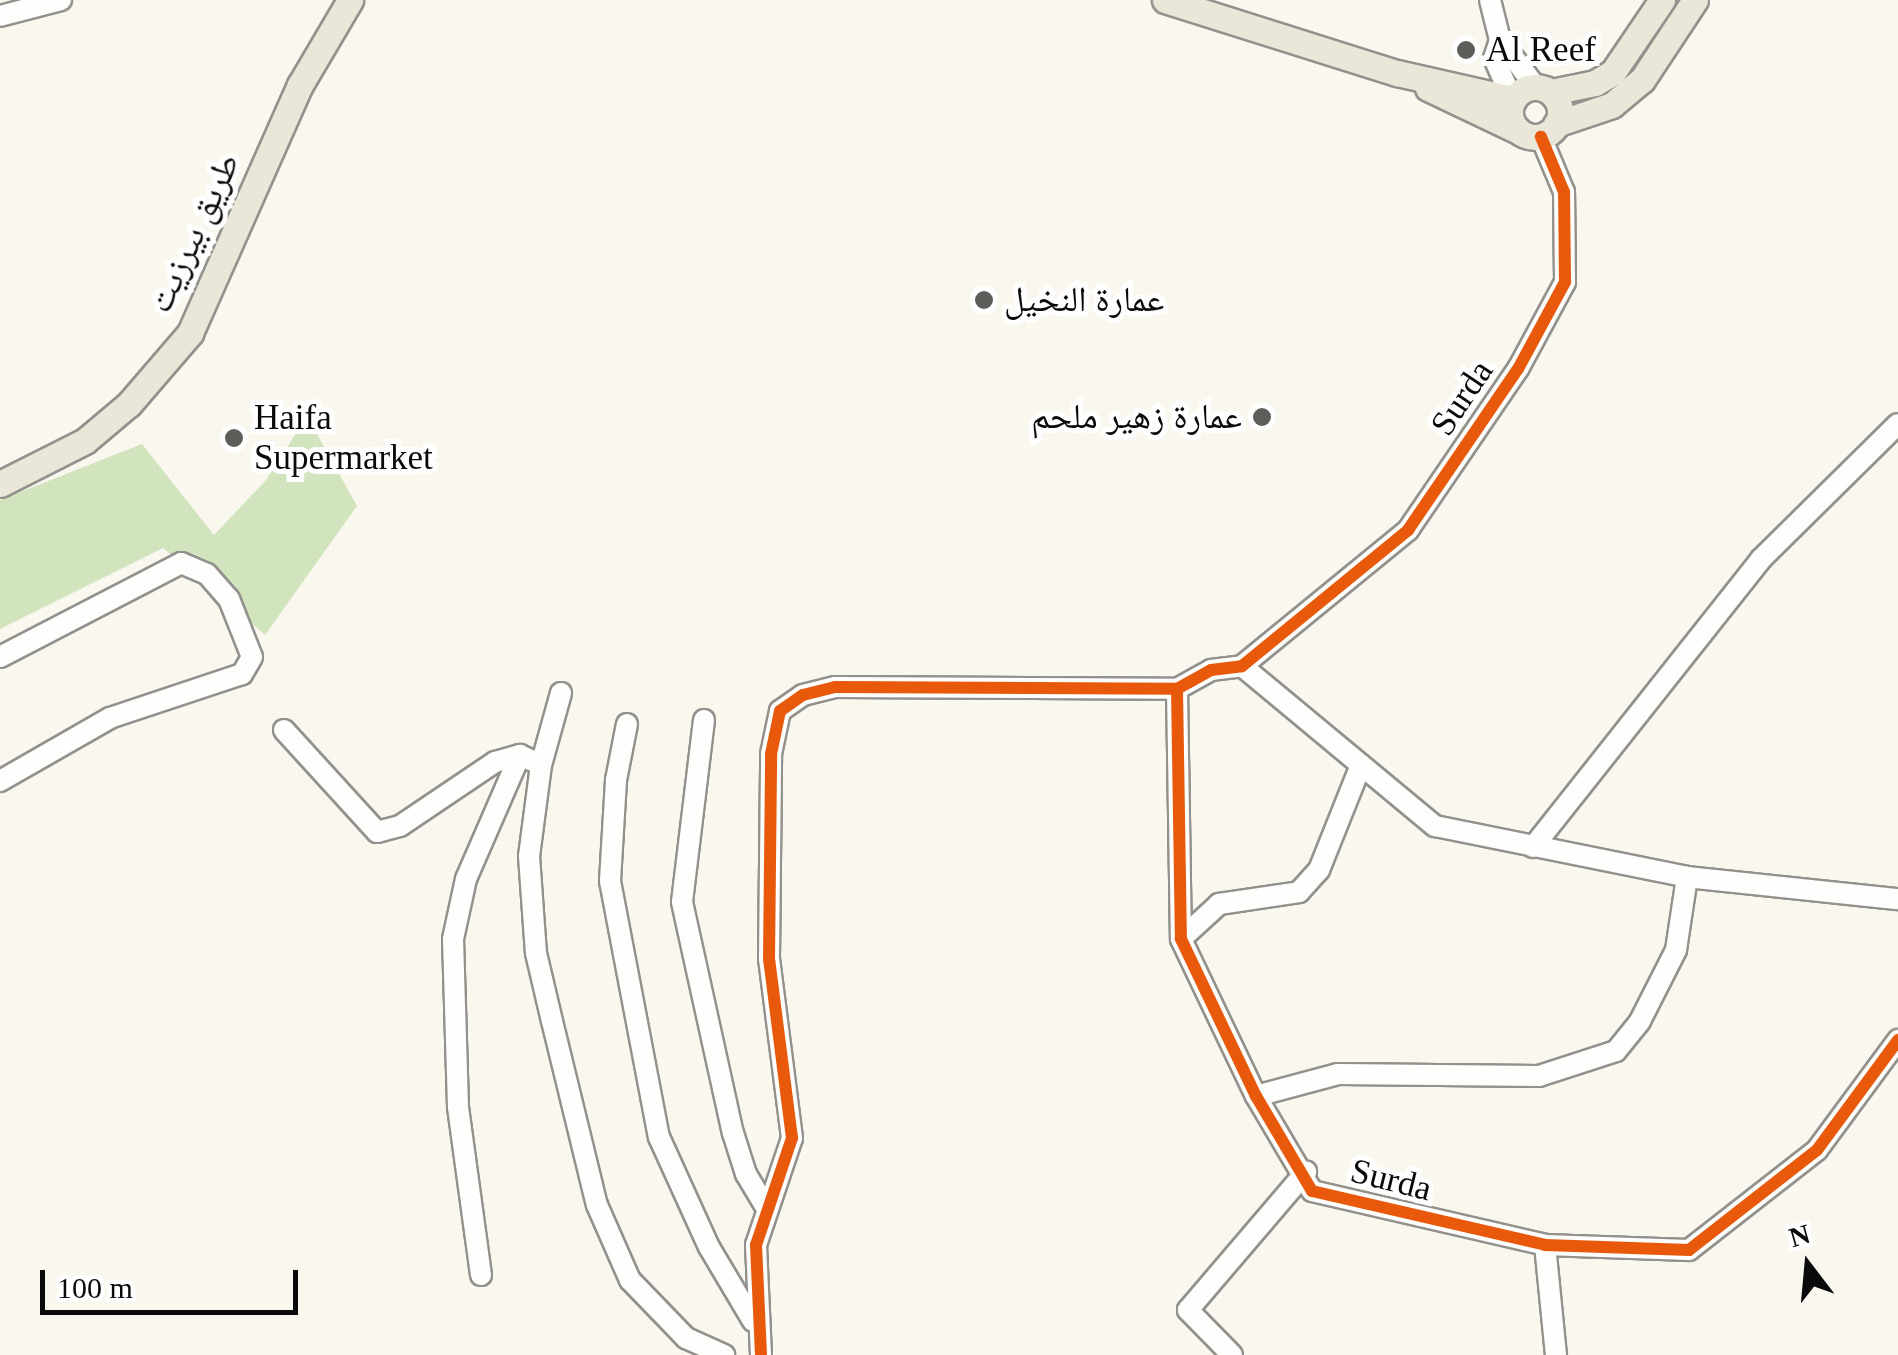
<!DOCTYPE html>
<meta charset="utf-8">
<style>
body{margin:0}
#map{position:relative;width:1898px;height:1355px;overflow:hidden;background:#f9f7ee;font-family:"Times New Roman","Noto Naskh Arabic",serif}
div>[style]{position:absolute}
.forest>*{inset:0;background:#d2e4be}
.roads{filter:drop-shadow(2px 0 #92918d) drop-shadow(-2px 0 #92918d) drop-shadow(0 2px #92918d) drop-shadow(0 -2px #92918d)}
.minor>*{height:20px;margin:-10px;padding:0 10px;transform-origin:10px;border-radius:10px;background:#fefefc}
.major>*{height:25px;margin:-12.5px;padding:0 12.5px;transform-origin:12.5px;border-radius:12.5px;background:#eae6d8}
.major>.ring{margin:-12.5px;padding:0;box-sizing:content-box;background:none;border:25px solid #eae6d8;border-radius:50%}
.cycleway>*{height:12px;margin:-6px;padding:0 6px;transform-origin:6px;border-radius:6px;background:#e8590c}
.dots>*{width:28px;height:28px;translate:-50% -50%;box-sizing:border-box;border:5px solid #fff;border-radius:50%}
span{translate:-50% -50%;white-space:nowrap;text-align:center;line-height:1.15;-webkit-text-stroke:10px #fff;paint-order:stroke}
.poi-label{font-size:35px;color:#0a0a0a}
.left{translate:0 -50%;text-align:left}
.right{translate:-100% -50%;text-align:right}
.street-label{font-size:35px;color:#0a0a0a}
.north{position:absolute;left:1758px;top:1215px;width:100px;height:100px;-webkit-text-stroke:8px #fff;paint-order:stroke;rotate:344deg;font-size:28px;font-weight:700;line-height:40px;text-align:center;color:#0a0a0a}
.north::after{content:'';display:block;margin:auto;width:35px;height:45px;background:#0a0a0a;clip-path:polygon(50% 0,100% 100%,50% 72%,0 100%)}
.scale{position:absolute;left:40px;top:1270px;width:258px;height:45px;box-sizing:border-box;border:5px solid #0a0a0a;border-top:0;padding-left:12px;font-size:30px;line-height:35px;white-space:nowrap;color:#0a0a0a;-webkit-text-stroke:8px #fff;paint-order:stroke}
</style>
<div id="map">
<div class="forest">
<div style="clip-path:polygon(307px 416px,357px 506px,265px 635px,163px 548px,0 629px,0 500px,142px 444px,214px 535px,266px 480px)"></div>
</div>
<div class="roads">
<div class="minor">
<div style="left:1490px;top:0;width:41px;rotate:76deg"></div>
<div style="left:1500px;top:40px;width:58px;rotate:52.7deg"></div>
<div style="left:0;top:16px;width:63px;rotate:-14.7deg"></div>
<div style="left:1500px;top:40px;width:19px;rotate:108deg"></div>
<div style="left:1494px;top:58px;width:45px;rotate:66.3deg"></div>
<div style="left:0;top:657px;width:204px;rotate:-27.4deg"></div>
<div style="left:181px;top:563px;width:28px;rotate:23deg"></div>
<div style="left:207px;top:574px;width:33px;rotate:49deg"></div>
<div style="left:229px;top:599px;width:62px;rotate:68.4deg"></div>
<div style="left:252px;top:657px;width:20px;rotate:120deg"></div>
<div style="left:242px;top:674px;width:139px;rotate:161.6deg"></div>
<div style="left:110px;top:718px;width:127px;rotate:150.2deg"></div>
<div style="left:1242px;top:666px;width:251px;rotate:39.7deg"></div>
<div style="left:1435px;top:826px;width:257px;rotate:11.4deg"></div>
<div style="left:1687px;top:877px;width:212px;rotate:6deg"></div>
<div style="left:1177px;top:689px;width:250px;rotate:89.1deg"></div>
<div style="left:1181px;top:939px;width:174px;rotate:64.5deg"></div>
<div style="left:1256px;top:1096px;width:110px;rotate:59.5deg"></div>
<div style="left:1312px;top:1191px;width:239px;rotate:13deg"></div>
<div style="left:1545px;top:1245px;width:144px;rotate:2deg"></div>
<div style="left:1689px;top:1250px;width:162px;rotate:-38deg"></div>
<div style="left:1817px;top:1150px;width:137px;rotate:-53.6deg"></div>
<div style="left:561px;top:693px;width:75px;rotate:105.5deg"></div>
<div style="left:541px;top:765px;width:92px;rotate:97.5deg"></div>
<div style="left:529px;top:856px;width:97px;rotate:85.9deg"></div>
<div style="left:536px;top:953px;width:70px;rotate:76.8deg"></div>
<div style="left:552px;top:1021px;width:189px;rotate:76.3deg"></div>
<div style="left:597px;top:1205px;width:82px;rotate:66.3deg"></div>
<div style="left:630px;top:1280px;width:81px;rotate:46deg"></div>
<div style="left:686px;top:1338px;width:42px;rotate:24.1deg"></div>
<div style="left:704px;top:720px;width:183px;rotate:96.9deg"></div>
<div style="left:682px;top:902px;width:237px;rotate:77.6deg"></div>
<div style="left:733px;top:1133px;width:43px;rotate:72.4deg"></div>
<div style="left:746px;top:1174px;width:37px;rotate:59deg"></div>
<div style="left:627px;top:724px;width:57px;rotate:101.1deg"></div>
<div style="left:616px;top:780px;width:101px;rotate:93.4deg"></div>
<div style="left:610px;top:881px;width:261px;rotate:79.2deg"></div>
<div style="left:659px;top:1137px;width:121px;rotate:65.6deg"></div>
<div style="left:709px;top:1247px;width:86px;rotate:59.3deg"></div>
<div style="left:284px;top:730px;width:138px;rotate:47.6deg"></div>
<div style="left:377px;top:832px;width:24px;rotate:-15deg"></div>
<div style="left:400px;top:826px;width:115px;rotate:-34deg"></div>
<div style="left:495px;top:762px;width:26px;rotate:-16deg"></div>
<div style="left:1533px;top:847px;width:367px;rotate:-51.6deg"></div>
<div style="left:1761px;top:559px;width:192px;rotate:-44.6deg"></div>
<div style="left:1181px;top:939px;width:52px;rotate:-42.6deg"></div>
<div style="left:1219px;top:904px;width:81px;rotate:-8.5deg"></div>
<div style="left:1299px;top:892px;width:30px;rotate:-48deg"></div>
<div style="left:1319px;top:870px;width:113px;rotate:-68.2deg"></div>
<div style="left:1256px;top:1096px;width:85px;rotate:-15deg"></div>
<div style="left:1338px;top:1074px;width:201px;rotate:0.6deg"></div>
<div style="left:1539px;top:1076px;width:81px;rotate:-18deg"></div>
<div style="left:1616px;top:1051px;width:38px;rotate:-51deg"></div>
<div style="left:1640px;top:1021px;width:80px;rotate:-63.1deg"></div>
<div style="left:1676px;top:950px;width:74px;rotate:-81.4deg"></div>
<div style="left:1545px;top:1245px;width:111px;rotate:84.3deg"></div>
<div style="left:481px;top:1275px;width:170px;rotate:-97.8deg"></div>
<div style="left:458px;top:1107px;width:168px;rotate:-91.7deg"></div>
<div style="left:453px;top:939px;width:61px;rotate:-77.8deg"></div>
<div style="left:466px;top:879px;width:135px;rotate:-66.5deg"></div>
<div style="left:520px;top:755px;width:23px;rotate:25deg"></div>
<div style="left:761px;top:1355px;width:110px;rotate:-92.6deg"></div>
<div style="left:756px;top:1245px;width:113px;rotate:-71.4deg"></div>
<div style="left:792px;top:1138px;width:180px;rotate:-97.3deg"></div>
<div style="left:769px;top:959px;width:205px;rotate:-89.4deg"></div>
<div style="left:771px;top:754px;width:44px;rotate:-78.2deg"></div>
<div style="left:780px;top:711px;width:28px;rotate:-35deg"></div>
<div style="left:803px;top:695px;width:33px;rotate:-14deg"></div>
<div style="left:835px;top:687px;width:342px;rotate:0.3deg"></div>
<div style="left:1177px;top:689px;width:39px;rotate:-29deg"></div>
<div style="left:1211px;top:670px;width:31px;rotate:-7deg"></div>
<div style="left:1242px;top:666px;width:215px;rotate:-39.3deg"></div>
<div style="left:1408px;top:530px;width:195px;rotate:-55.7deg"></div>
<div style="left:1518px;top:369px;width:99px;rotate:-61.6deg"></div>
<div style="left:1565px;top:282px;width:90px;rotate:-90.6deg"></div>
<div style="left:1564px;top:192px;width:60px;rotate:-112.7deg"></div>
<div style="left:1232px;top:1355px;width:63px;rotate:-134.4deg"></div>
<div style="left:1188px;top:1310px;width:182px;rotate:-49.5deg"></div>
</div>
<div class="major">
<div style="left:1165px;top:0;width:243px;rotate:17.5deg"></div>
<div style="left:1397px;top:73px;width:118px;rotate:12.7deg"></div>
<div class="ring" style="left:1510px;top:87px;width:25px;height:25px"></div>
<div style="left:1428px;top:88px;width:100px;rotate:25.5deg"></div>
<div style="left:1551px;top:92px;width:45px;rotate:-11.6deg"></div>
<div style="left:1595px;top:83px;width:21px;rotate:-31deg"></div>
<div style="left:1613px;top:72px;width:87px;rotate:-55.8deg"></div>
<div style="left:1556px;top:124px;width:59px;rotate:-18.7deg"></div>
<div style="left:1612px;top:105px;width:39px;rotate:-40deg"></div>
<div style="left:1642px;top:80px;width:96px;rotate:-56.5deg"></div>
<div style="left:0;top:484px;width:95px;rotate:-26.8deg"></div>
<div style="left:85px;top:441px;width:57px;rotate:-40.1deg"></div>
<div style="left:129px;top:404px;width:94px;rotate:-49.3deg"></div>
<div style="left:190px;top:333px;width:271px;rotate:-66.1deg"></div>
<div style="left:300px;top:85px;width:99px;rotate:-59.5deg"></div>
</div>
</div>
<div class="cycleway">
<div style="left:1177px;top:689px;width:250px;rotate:89.1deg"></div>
<div style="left:1181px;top:939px;width:174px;rotate:64.5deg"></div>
<div style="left:1256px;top:1096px;width:110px;rotate:59.5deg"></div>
<div style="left:1312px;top:1191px;width:239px;rotate:13deg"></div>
<div style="left:1545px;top:1245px;width:144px;rotate:2deg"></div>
<div style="left:1689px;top:1250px;width:162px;rotate:-38deg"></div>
<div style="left:1817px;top:1150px;width:137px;rotate:-53.6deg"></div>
<div style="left:761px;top:1355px;width:110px;rotate:-92.6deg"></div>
<div style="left:756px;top:1245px;width:113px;rotate:-71.4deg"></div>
<div style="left:792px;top:1138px;width:180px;rotate:-97.3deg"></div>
<div style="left:769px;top:959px;width:205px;rotate:-89.4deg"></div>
<div style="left:771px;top:754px;width:44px;rotate:-78.2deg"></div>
<div style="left:780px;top:711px;width:28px;rotate:-35deg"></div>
<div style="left:803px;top:695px;width:33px;rotate:-14deg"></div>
<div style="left:835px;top:687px;width:342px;rotate:0.3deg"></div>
<div style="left:1177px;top:689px;width:39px;rotate:-29deg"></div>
<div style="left:1211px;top:670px;width:31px;rotate:-7deg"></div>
<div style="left:1242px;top:666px;width:215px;rotate:-39.3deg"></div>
<div style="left:1408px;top:530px;width:195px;rotate:-55.7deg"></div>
<div style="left:1518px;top:369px;width:99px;rotate:-61.6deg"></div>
<div style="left:1565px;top:282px;width:90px;rotate:-90.6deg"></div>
<div style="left:1564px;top:192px;width:60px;rotate:-112.7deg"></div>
</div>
<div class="dots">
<div style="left:1466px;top:50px;background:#5e5d5a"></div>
<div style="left:984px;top:300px;background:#5e5d5a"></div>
<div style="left:1262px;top:417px;background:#5e5d5a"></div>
<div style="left:234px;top:438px;background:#5e5d5a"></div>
</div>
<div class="poi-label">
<span class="left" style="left:1486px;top:50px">Al Reef</span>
<span class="left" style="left:1004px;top:300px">عمارة النخيل</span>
<span class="right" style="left:1242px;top:417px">عمارة زهير ملحم</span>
<span class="left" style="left:254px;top:438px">Haifa<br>Supermarket</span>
</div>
<div class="street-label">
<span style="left:194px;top:233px;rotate:-65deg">طريق بيرزيت</span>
<span style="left:1462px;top:398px;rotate:-56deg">Surda</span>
<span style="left:1391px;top:1180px;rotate:14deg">Surda</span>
</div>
<div class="north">N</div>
<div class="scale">100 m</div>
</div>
